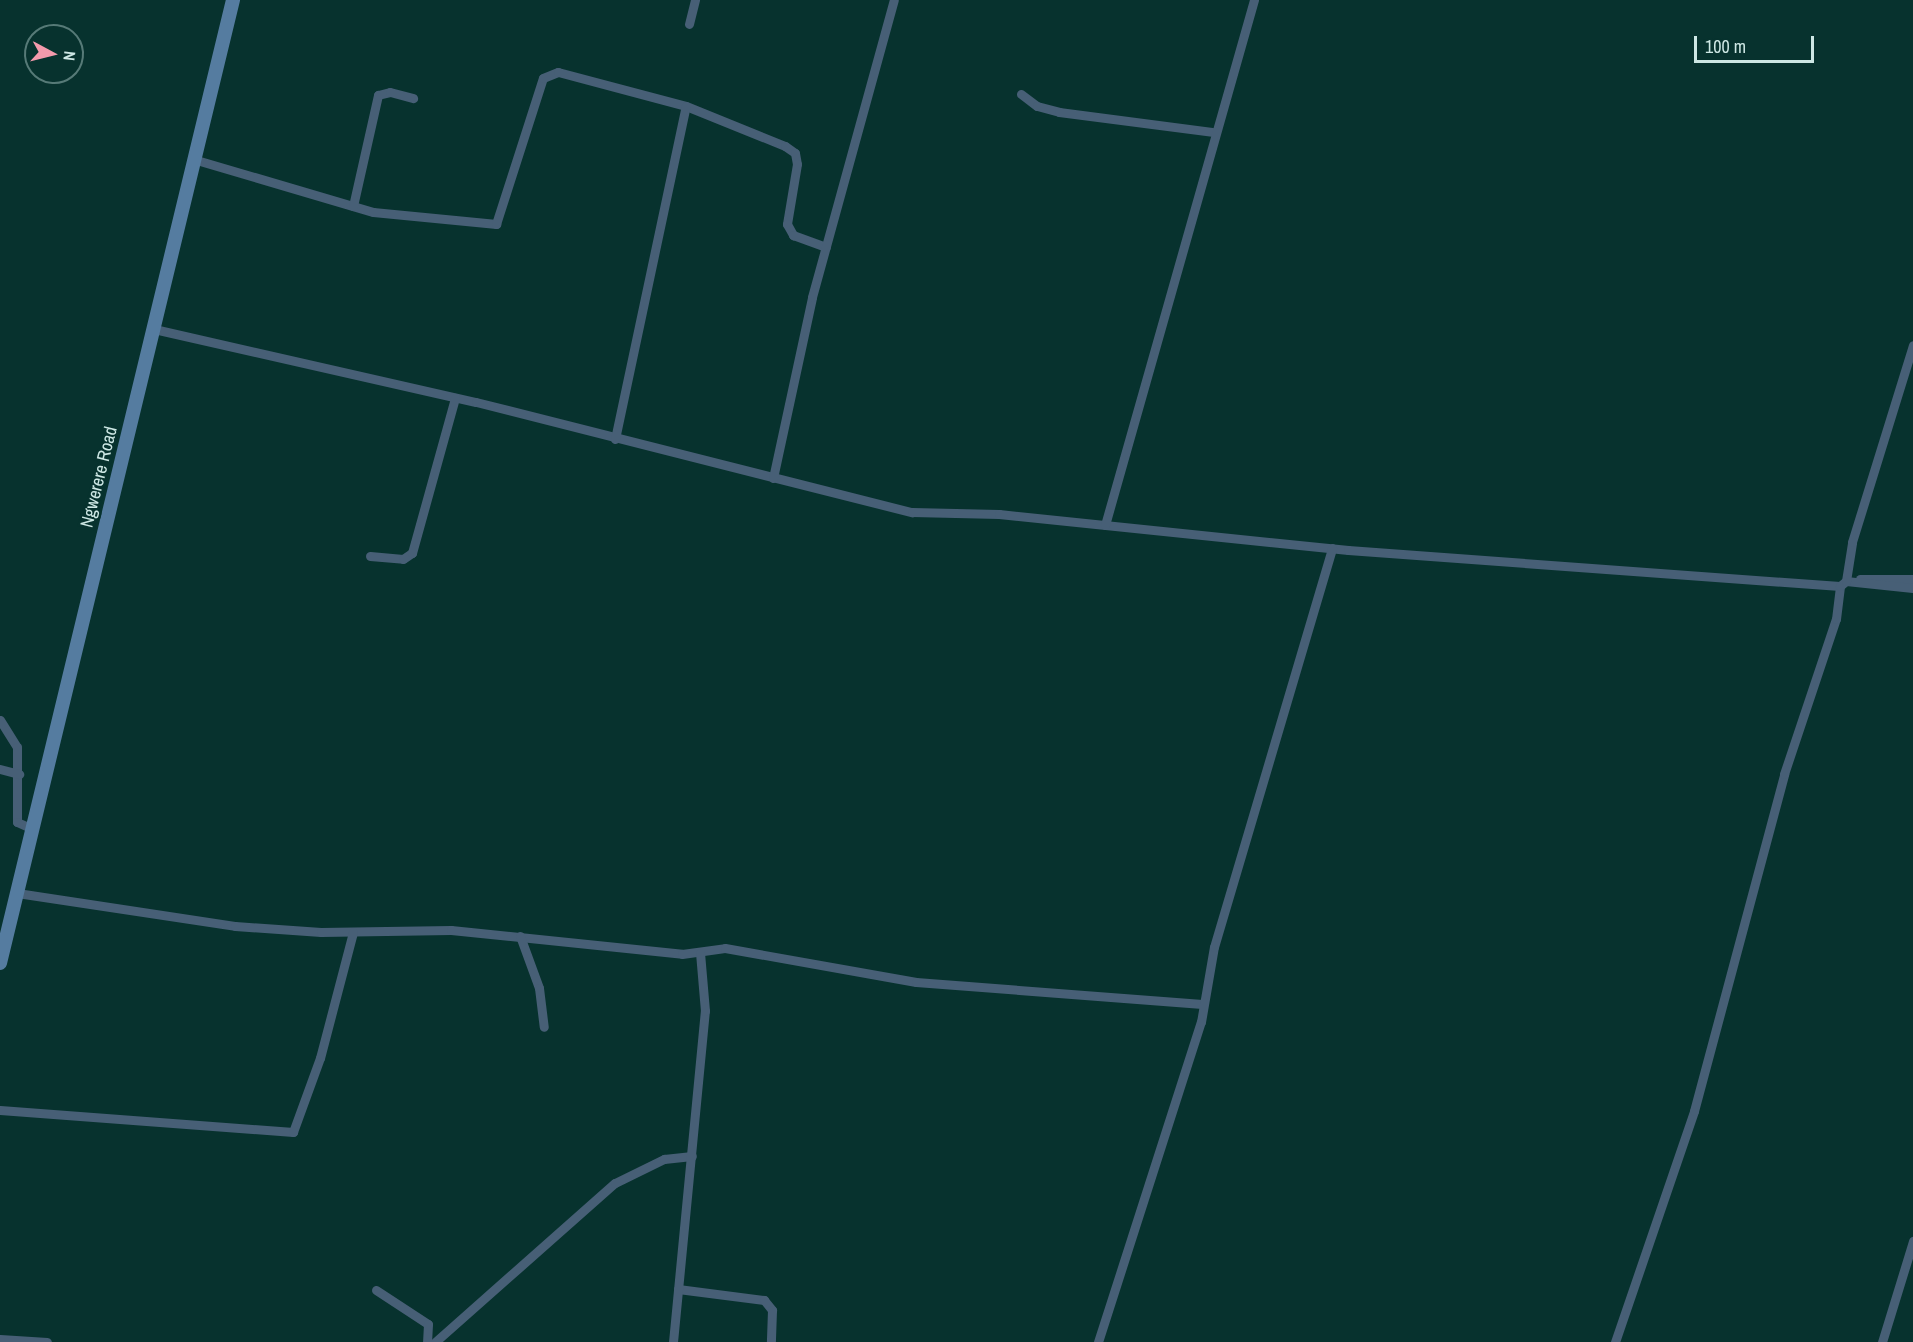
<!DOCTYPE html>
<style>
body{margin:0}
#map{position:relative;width:1913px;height:1342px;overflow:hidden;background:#07322e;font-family:"Archivo Narrow",sans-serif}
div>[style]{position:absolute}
.minor>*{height:9px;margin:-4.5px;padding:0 4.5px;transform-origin:4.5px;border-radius:4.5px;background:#475f76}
.secondary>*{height:14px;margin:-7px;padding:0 7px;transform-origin:7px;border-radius:7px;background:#557ca0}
span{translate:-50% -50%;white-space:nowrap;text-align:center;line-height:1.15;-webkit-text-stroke:5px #07322e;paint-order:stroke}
.street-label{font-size:18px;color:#cde7e4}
.north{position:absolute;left:24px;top:24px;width:60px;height:60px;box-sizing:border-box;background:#07322e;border:2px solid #567a77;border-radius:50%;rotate:97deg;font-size:16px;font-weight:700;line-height:24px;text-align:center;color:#cde7e4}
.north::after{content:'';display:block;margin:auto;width:21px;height:27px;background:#f39aac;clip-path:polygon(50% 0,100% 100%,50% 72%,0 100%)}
.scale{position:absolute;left:1694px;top:36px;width:120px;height:27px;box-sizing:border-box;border:3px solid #cde7e4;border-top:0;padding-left:8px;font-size:18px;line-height:21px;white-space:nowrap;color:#cde7e4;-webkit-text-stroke:4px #07322e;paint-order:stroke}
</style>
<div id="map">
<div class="minor">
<div style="left:689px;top:24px;width:25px;rotate:-76deg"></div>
<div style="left:1021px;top:94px;width:20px;rotate:37deg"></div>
<div style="left:1037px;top:106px;width:23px;rotate:15deg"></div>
<div style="left:1059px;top:112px;width:156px;rotate:7.4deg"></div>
<div style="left:193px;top:159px;width:188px;rotate:16.4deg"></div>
<div style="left:373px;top:212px;width:124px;rotate:5.6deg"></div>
<div style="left:496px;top:224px;width:153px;rotate:-72.2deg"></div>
<div style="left:543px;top:78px;width:16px;rotate:-22deg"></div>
<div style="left:558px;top:72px;width:132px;rotate:14.9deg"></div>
<div style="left:686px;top:106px;width:107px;rotate:22deg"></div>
<div style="left:785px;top:146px;width:12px;rotate:35deg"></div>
<div style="left:795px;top:153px;width:11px;rotate:80deg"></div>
<div style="left:797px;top:164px;width:61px;rotate:99.5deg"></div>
<div style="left:787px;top:224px;width:13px;rotate:61deg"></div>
<div style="left:793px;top:235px;width:35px;rotate:20deg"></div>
<div style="left:353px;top:206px;width:114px;rotate:-77.3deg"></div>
<div style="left:378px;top:95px;width:12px;rotate:-14deg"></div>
<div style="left:390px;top:92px;width:24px;rotate:15deg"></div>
<div style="left:154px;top:329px;width:330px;rotate:12.8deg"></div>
<div style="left:476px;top:402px;width:450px;rotate:14.2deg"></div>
<div style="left:912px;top:512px;width:87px;rotate:1.3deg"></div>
<div style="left:999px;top:514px;width:351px;rotate:5.9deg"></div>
<div style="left:1348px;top:550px;width:493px;rotate:4.2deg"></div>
<div style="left:615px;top:439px;width:340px;rotate:-78deg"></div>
<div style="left:773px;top:478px;width:185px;rotate:-77.8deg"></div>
<div style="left:812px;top:297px;width:308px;rotate:-74.6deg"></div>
<div style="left:1105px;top:525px;width:546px;rotate:-74.16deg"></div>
<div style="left:370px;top:556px;width:33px;rotate:5deg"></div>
<div style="left:403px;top:559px;width:11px;rotate:-34deg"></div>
<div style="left:412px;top:553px;width:161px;rotate:-74.5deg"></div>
<div style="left:1860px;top:579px;width:53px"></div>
<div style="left:1846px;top:581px;width:67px;rotate:6deg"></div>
<div style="left:0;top:720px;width:32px;rotate:58deg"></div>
<div style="left:17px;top:747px;width:75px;rotate:90deg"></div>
<div style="left:17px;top:822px;width:17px;rotate:24deg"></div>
<div style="left:0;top:769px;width:20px;rotate:15deg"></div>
<div style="left:17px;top:893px;width:220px;rotate:8.6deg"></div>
<div style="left:235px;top:926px;width:86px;rotate:4deg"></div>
<div style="left:321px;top:932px;width:130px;rotate:-0.9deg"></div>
<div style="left:451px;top:930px;width:232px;rotate:5.9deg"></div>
<div style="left:682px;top:954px;width:43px;rotate:-7.9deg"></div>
<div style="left:725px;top:948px;width:194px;rotate:10.1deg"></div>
<div style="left:916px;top:982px;width:287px;rotate:4.4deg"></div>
<div style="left:520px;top:936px;width:55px;rotate:69.9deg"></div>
<div style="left:539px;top:988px;width:39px;rotate:83deg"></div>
<div style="left:0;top:1110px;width:294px;rotate:4.3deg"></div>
<div style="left:293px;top:1132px;width:79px;rotate:-70deg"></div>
<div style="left:320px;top:1058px;width:130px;rotate:-75.3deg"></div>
<div style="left:678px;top:1289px;width:87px;rotate:7.3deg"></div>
<div style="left:764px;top:1300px;width:13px;rotate:51deg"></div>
<div style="left:772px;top:1310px;width:32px;rotate:92deg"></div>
<div style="left:376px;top:1290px;width:62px;rotate:33.2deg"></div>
<div style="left:428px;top:1324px;width:18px;rotate:93deg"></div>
<div style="left:0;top:1339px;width:47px;rotate:3.7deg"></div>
<div style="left:435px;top:1342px;width:240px;rotate:-41.5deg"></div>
<div style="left:615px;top:1183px;width:55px;rotate:-26.1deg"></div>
<div style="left:664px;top:1159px;width:28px;rotate:-6deg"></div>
<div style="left:673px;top:1342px;width:333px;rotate:-84.5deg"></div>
<div style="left:705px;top:1011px;width:58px;rotate:-94.9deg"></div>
<div style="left:1098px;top:1342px;width:336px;rotate:-72.2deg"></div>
<div style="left:1201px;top:1022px;width:76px;rotate:-80.2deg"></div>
<div style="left:1214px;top:947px;width:416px;rotate:-73.5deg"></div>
<div style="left:1615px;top:1342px;width:244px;rotate:-71.1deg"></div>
<div style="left:1694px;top:1111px;width:349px;rotate:-75deg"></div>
<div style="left:1784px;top:774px;width:163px;rotate:-71.5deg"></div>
<div style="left:1836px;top:619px;width:33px;rotate:-83deg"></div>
<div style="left:1840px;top:586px;width:8px;rotate:-40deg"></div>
<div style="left:1846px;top:581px;width:39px;rotate:-81deg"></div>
<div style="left:1852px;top:542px;width:206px;rotate:-72.8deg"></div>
<div style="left:1882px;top:1342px;width:106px;rotate:-72.9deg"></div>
</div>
<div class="secondary">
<div style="left:0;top:963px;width:991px;rotate:-76.4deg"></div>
</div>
<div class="street-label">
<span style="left:99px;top:477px;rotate:-76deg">Ngwerere Road</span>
</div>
<div class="north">N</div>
<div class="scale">100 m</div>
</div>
